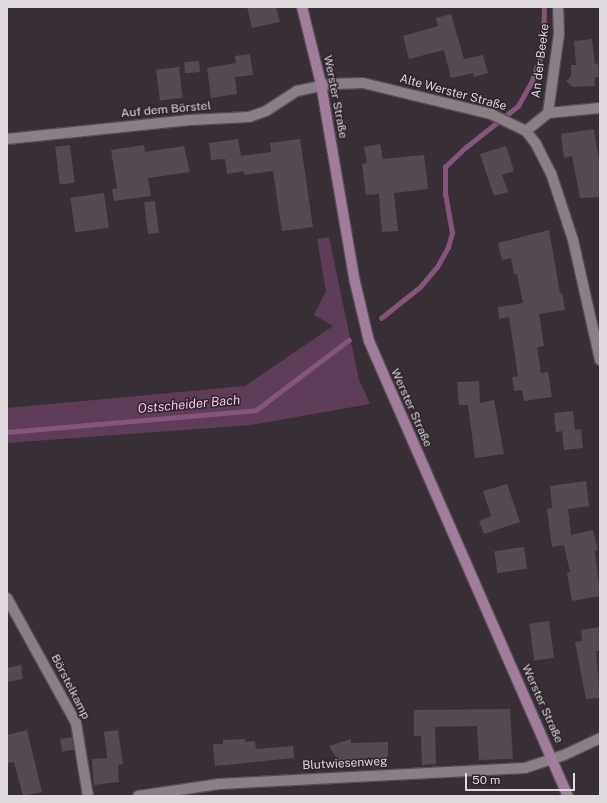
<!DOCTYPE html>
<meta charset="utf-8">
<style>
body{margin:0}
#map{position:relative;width:607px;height:803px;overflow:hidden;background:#372f35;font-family:"Public Sans",sans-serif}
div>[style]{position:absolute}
.green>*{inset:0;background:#5d3d57}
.stream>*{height:4.5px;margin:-2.25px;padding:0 2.25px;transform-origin:2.25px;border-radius:2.25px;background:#85557c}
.building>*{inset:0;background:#544b52;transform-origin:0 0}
.roads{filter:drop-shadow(1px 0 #554d53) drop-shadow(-1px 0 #554d53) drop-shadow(0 1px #554d53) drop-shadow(0 -1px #554d53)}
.minor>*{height:10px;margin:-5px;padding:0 5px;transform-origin:5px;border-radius:5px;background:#897f87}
.secondary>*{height:10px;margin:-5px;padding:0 5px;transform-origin:5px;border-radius:5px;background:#a07d9a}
span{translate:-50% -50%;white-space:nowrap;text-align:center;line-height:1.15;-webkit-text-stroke:3px #2d252b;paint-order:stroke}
.street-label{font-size:12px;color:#dfd9dd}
.water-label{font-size:13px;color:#fbbfee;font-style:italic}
.frame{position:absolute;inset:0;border:8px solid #dfd9dd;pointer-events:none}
.scale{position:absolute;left:465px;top:773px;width:110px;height:18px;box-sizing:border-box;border:2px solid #dfd9dd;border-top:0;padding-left:5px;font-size:12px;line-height:14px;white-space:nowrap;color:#dfd9dd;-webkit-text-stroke:3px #2d252b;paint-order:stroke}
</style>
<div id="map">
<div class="green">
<div style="clip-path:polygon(329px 237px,359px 380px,370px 404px,251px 425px,7px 443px,7px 408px,245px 386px,333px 326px,314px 315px,326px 291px,317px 239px)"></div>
</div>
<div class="stream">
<div style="left:381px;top:318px;width:50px;rotate:-38.5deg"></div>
<div style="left:420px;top:287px;width:26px;rotate:-50deg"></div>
<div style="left:437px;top:267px;width:23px;rotate:-61deg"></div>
<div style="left:448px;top:247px;width:15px;rotate:-74deg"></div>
<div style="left:452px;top:233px;width:39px;rotate:-100deg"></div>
<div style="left:445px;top:195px;width:28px;rotate:-90deg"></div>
<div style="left:445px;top:167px;width:29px;rotate:-44deg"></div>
<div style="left:466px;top:147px;width:66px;rotate:-38.3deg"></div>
<div style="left:518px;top:106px;width:26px;rotate:-61deg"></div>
<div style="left:531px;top:83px;width:35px;rotate:-70deg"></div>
<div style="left:543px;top:50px;width:43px;rotate:-88.7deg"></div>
<div style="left:7px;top:432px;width:250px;rotate:-5deg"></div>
<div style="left:256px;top:410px;width:116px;rotate:-37deg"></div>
</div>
<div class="building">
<div style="clip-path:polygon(247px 7px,276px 7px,280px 22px,252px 28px)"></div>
<div style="clip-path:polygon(451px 14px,464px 59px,483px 55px,488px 73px,474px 77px,473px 73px,451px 78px,444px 50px,409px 59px,403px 36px,438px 26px,436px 18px)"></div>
<div style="clip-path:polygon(592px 39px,595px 64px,598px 63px,599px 77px,595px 77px,595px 86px,573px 87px,566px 81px,571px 76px,571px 65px,576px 65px,574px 41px)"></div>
<div style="clip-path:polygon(250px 54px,253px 75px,235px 77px,237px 94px,211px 98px,207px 68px,236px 63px,235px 56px)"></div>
<div style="left:199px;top:61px;width:11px;height:15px;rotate:85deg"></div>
<div style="left:179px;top:67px;width:31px;height:23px;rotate:83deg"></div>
<div style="clip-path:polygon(594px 129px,600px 168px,600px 197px,580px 198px,572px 156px,564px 158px,561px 134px)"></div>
<div style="clip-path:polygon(238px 139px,241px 156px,271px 152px,270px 143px,300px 139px,313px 227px,282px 231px,273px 171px,244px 175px,244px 171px,227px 174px,225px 159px,211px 160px,209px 143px)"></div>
<div style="clip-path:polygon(380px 144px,383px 159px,424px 155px,428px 189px,394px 193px,398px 231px,382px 232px,379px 194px,366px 195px,362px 164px,367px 163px,364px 147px)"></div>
<div style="left:70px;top:145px;width:38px;height:15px;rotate:83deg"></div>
<div style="clip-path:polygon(144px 145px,145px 152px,184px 146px,190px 172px,148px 178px,151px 196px,114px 201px,112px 189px,117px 188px,111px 150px)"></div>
<div style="clip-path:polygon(506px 146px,514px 171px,502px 175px,508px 192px,494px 196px,480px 154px)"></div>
<div style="left:104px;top:193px;width:35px;height:34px;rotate:82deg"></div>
<div style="left:155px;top:201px;width:32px;height:11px;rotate:83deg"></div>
<div style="clip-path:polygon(549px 230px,560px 293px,562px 293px,565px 310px,539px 314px,544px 346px,537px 347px,541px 373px,548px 372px,552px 397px,524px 401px,522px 390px,514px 391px,512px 377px,518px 376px,509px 317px,499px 319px,498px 307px,523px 303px,517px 274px,514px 274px,511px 258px,502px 260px,498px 243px)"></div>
<div style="clip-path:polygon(479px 381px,480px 403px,494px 400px,504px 454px,475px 458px,468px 405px,459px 405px,457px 382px)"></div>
<div style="clip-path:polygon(573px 411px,575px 430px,581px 429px,583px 448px,564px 450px,562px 431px,556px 432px,554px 413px)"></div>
<div style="clip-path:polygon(586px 481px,589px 506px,568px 509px,571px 535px,593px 530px,598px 550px,595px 551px,600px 596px,572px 601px,567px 573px,570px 572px,564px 545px,552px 547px,547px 509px,552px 508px,550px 486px)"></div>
<div style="clip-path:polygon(507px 484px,520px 522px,484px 534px,479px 521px,491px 516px,483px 491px)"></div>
<div style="left:524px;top:547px;width:22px;height:30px;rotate:82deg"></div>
<div style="left:549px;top:621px;width:37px;height:20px;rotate:82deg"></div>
<div style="clip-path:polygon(600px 627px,600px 651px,596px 651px,600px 698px,586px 699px,575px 642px,582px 641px,581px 630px)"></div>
<div style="clip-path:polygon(21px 665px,23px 679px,7px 682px,7px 668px)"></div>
<div style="clip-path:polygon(510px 709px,513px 759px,479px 760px,477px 726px,435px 727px,436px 764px,422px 765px,421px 736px,414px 736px,414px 710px)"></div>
<div style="clip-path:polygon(27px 730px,42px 792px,23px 796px,14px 762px,7px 763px,7px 735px)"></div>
<div style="clip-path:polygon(118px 730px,123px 764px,118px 765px,119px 782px,94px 785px,92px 759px,107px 758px,104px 732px)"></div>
<div style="left:72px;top:737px;width:13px;height:12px;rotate:81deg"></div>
<div style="clip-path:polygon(245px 739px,245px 742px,255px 741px,256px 749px,293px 746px,294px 758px,215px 766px,213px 744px,223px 744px,223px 740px)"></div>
<div style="clip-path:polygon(351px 739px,351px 743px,388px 742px,388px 767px,345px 768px,344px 764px,336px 764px,336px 757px,329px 746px)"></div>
</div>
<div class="roads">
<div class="minor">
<div style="left:548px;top:113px;width:52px;rotate:-5.5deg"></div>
<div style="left:526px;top:131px;width:28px;rotate:-39deg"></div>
<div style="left:548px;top:113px;width:80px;rotate:-82.1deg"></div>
<div style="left:559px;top:34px;width:27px;rotate:-92deg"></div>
<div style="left:7px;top:139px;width:184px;rotate:-5.9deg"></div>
<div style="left:190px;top:120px;width:59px;rotate:-2.9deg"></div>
<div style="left:249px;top:117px;width:18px;rotate:-19deg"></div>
<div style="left:266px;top:111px;width:37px;rotate:-33deg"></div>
<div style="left:297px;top:91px;width:35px;rotate:-12deg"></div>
<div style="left:331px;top:84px;width:32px;rotate:-2deg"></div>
<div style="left:363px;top:83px;width:132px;rotate:13.6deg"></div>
<div style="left:491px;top:114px;width:39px;rotate:26deg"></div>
<div style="left:526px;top:131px;width:16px;rotate:52deg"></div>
<div style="left:536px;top:144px;width:33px;rotate:63deg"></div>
<div style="left:551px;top:173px;width:71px;rotate:71.8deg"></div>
<div style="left:573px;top:240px;width:123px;rotate:77.3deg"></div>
<div style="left:7px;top:598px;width:143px;rotate:61.1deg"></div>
<div style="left:76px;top:723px;width:74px;rotate:80.7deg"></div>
<div style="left:138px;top:796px;width:82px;rotate:-8.4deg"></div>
<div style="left:219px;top:784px;width:306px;rotate:-3deg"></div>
<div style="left:525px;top:768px;width:41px;rotate:-18.4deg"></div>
<div style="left:564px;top:755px;width:40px;rotate:-25deg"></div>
</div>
<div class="secondary">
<div style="left:302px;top:7px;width:79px;rotate:76.1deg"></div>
<div style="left:321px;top:84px;width:201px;rotate:80.3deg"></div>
<div style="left:355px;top:282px;width:61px;rotate:76.7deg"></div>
<div style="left:369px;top:341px;width:497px;rotate:66.4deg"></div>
</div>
</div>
<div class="street-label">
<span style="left:541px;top:61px;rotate:-83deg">An der Beeke</span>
<span style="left:453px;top:93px;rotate:15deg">Alte Werster Straße</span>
<span style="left:335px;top:97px;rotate:79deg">Werster Straße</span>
<span style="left:166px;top:110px;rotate:-5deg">Auf dem Börstel</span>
<span style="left:411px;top:408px;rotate:66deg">Werster Straße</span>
<span style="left:70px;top:687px;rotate:63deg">Börstelkamp</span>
<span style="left:542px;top:704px;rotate:66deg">Werster Straße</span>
<span style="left:345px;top:764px;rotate:-3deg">Blutwiesenweg</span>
</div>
<div class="water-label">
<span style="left:189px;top:405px;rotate:-5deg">Ostscheider Bach</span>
</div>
<div class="frame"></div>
<div class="scale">50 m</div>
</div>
